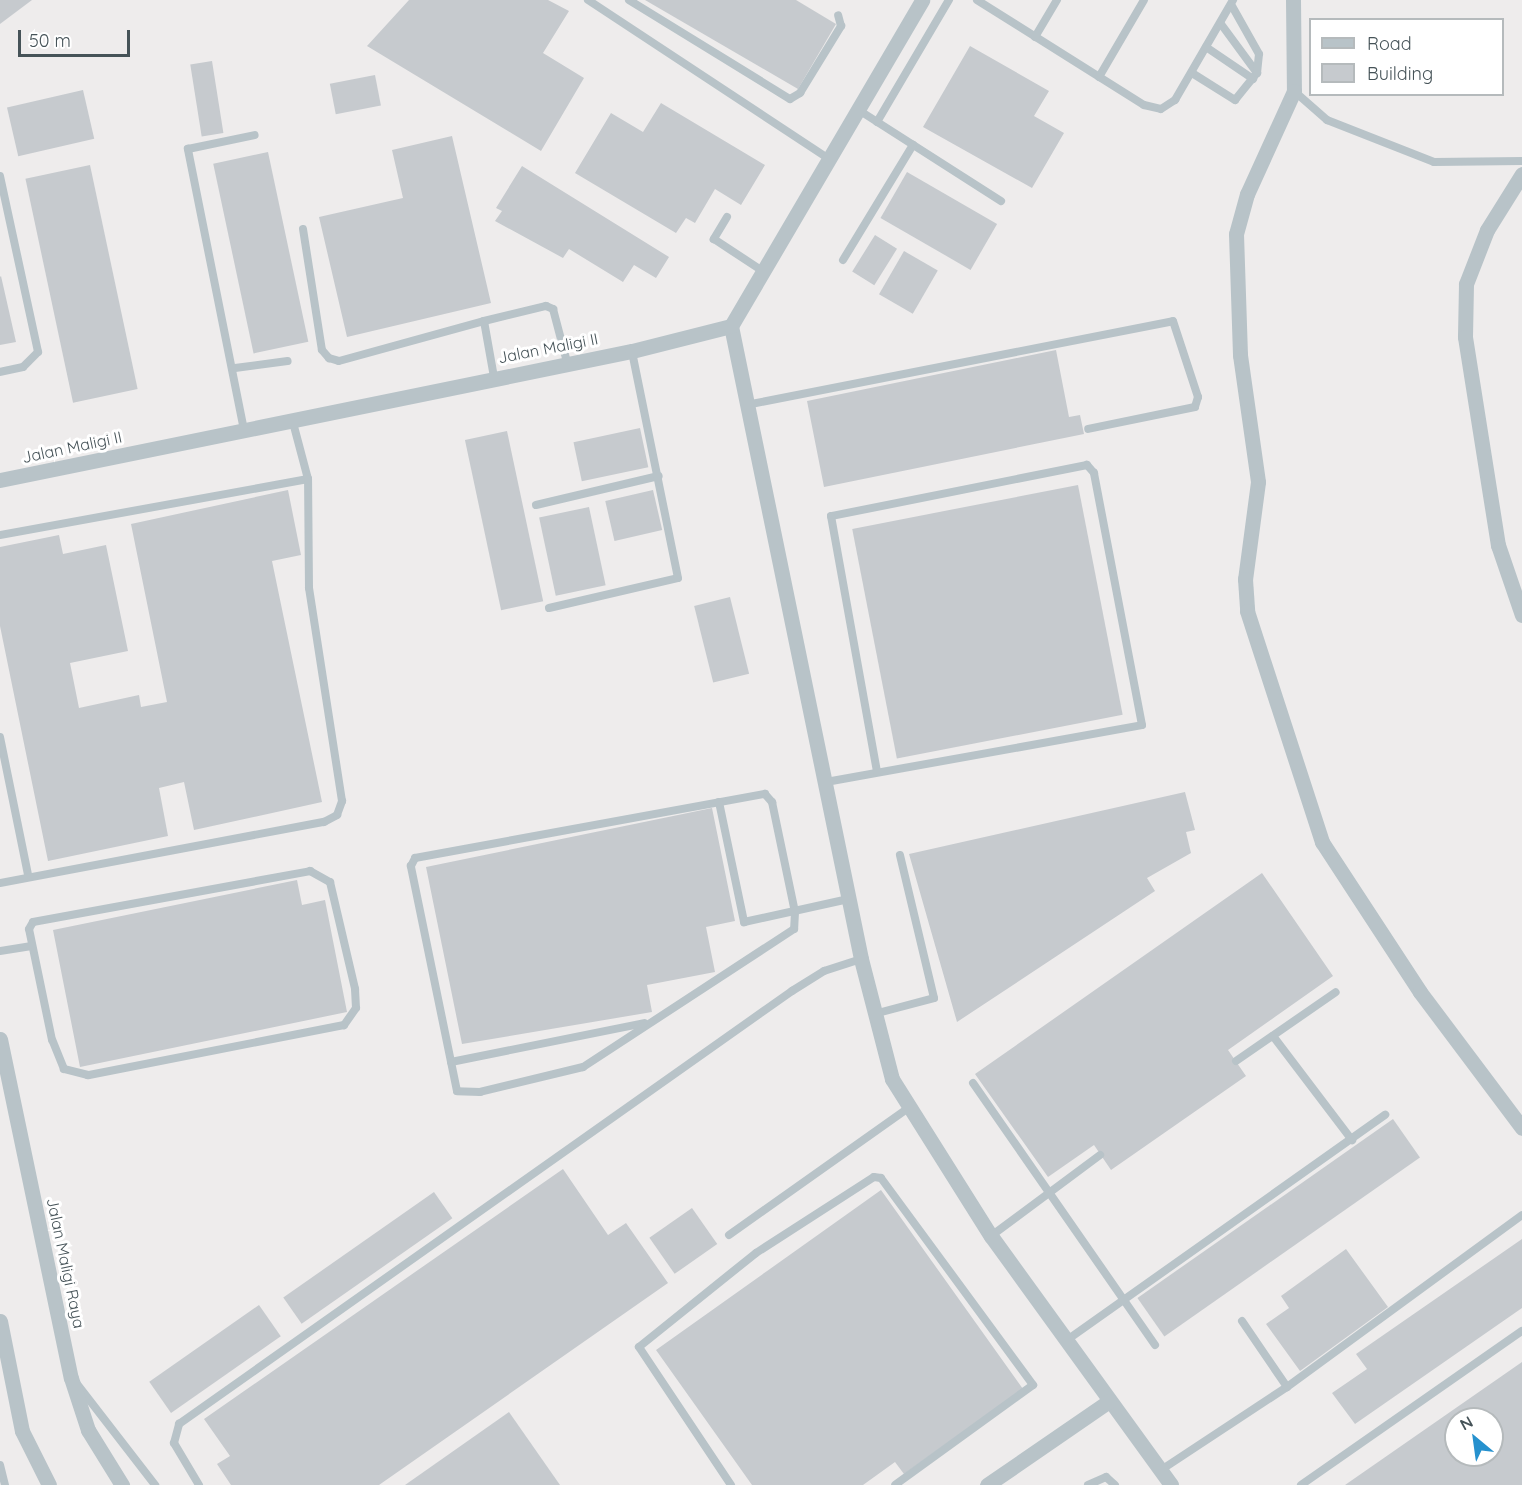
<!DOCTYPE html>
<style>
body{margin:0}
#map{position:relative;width:1522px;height:1485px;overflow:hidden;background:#eeecec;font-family:Quicksand,sans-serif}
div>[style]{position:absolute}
.building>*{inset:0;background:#c6cace;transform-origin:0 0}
.service>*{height:8px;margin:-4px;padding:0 4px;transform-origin:4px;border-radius:4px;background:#b8c3c8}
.minor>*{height:15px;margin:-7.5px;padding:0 7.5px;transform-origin:7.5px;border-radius:7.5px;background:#b8c3c8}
span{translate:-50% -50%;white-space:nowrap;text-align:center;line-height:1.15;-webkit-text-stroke:6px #fff;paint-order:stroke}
.street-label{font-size:16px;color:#465358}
.legend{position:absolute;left:1309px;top:18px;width:195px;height:78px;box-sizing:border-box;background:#fff;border:2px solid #b5babc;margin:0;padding:8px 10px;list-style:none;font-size:18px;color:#465358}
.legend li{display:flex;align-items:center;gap:12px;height:30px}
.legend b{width:30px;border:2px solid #b5babc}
.north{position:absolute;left:1444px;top:1407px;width:60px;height:60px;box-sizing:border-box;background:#fff;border:2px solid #b5babc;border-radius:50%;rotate:331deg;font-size:16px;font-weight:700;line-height:24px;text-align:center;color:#465358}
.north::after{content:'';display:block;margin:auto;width:21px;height:27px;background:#2691ce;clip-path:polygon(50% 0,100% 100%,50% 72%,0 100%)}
.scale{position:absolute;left:18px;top:30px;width:112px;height:27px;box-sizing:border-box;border:3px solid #465358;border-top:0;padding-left:8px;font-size:18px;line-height:21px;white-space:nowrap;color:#465358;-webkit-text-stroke:4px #fff;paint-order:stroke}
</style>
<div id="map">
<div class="building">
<div style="clip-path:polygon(0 0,32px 0,0 24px)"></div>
<div style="clip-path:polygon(409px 0,548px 0,569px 11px,543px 53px,584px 78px,541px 151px,367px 46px)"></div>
<div style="clip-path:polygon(645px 0,796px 0,836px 24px,798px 89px)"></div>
<div style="clip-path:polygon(970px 46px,1049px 91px,1034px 116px,1064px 133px,1032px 188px,923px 127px)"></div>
<div style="left:212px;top:61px;width:73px;height:22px;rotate:81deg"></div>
<div style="left:375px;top:75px;width:31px;height:46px;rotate:79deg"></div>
<div style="left:83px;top:90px;width:50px;height:78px;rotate:77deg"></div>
<div style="clip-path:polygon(661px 103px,765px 165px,741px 205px,715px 189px,695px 223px,686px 218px,676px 233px,575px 173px,611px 113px,643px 132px)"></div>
<div style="clip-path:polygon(452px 136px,491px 303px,347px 337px,319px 217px,403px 198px,392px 150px)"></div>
<div style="left:268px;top:152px;width:194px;height:56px;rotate:78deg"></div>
<div style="left:90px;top:165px;width:229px;height:66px;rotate:78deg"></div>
<div style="clip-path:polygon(522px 166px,669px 257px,656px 278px,634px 265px,623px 282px,569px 249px,563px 258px,495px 221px,502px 211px,496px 208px)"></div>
<div style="left:907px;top:172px;width:104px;height:53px;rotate:30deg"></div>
<div style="left:875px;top:235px;width:26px;height:43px;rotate:32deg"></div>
<div style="left:904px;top:251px;width:39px;height:50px;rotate:30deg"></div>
<div style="clip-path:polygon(1px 276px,16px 342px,0 345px,0 277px)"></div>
<div style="clip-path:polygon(1056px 350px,1069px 417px,1080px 415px,1084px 434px,824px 487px,807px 401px)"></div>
<div style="left:640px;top:428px;width:40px;height:68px;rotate:78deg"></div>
<div style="left:507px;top:431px;width:174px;height:43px;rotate:78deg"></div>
<div style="left:1078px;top:485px;width:234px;height:230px;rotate:79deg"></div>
<div style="clip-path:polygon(288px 490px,301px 555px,272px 561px,322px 802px,194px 830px,184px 782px,159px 788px,168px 836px,48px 861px,0 626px,0 547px,59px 535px,63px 554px,106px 545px,128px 651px,70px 663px,79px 708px,139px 695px,141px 707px,167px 702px,131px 524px)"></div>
<div style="left:653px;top:490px;width:41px;height:49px;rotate:77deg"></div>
<div style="left:589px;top:507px;width:80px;height:51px;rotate:78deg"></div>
<div style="left:730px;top:597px;width:79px;height:37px;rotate:76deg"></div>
<div style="clip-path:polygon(1185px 792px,1195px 830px,1186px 832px,1191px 853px,1147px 878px,1155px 891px,957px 1022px,909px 854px)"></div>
<div style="clip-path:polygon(712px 808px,735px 921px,706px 927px,715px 972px,647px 985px,652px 1012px,462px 1044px,426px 867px)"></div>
<div style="clip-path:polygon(1262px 873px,1333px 976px,1228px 1050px,1246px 1076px,1111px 1170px,1094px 1145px,1048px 1177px,975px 1074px)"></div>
<div style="clip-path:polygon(297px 880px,302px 905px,325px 900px,347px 1012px,80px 1067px,53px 930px)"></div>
<div style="left:1393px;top:1119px;width:47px;height:312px;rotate:55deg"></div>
<div style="clip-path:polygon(563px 1169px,608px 1235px,626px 1223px,668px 1283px,379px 1485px,231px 1485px,217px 1464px,230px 1456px,204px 1419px)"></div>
<div style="clip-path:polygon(881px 1190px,1023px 1389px,904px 1474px,895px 1462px,863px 1485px,752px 1485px,656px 1350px)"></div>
<div style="left:434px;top:1192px;width:32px;height:184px;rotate:55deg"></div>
<div style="left:692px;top:1208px;width:44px;height:52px;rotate:55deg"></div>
<div style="clip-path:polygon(1522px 1239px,1522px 1308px,1355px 1424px,1332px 1393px,1367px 1369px,1356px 1354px)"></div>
<div style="clip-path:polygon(1346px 1249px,1388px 1307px,1300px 1371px,1266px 1324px,1289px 1308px,1281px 1296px)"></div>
<div style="left:259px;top:1305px;width:38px;height:134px;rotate:55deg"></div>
<div style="clip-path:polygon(evenodd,1522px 1362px,1522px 1485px,1345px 1485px,1522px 1362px,1456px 1419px,1492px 1419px,1492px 1455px,1456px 1455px,1456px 1419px)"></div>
<div style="clip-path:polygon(509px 1412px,560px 1485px,405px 1485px)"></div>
</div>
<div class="service">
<div style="left:588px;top:0;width:287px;rotate:33.4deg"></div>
<div style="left:629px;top:0;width:189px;rotate:31.6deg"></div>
<div style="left:790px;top:99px;width:12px;rotate:-31deg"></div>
<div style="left:800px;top:93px;width:79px;rotate:-58.5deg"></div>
<div style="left:841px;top:26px;width:11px;rotate:-105deg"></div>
<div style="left:977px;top:0;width:197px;rotate:32.2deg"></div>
<div style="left:1144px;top:105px;width:17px;rotate:13deg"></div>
<div style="left:1161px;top:109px;width:17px;rotate:-33deg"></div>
<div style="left:1175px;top:100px;width:116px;rotate:-59.9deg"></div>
<div style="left:1221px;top:24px;width:61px;rotate:53.7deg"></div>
<div style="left:1035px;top:37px;width:43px;rotate:-59.3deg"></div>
<div style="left:1206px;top:47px;width:57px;rotate:34.2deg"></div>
<div style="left:1192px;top:73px;width:51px;rotate:32.1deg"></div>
<div style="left:1235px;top:100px;width:35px;rotate:-51deg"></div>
<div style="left:1257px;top:73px;width:19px;rotate:-84deg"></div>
<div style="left:1259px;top:54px;width:55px;rotate:-119.4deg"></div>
<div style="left:1099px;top:77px;width:89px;rotate:-59.7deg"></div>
<div style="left:1294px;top:91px;width:44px;rotate:41.3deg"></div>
<div style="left:1327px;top:120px;width:115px;rotate:21.4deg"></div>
<div style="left:1434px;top:162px;width:88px;rotate:-0.7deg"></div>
<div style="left:857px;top:109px;width:171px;rotate:32.6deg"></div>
<div style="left:877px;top:122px;width:142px;rotate:-59.5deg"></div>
<div style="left:0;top:176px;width:180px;rotate:77.8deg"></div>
<div style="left:38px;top:352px;width:21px;rotate:135deg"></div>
<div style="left:23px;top:367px;width:24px;rotate:168deg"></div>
<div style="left:727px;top:217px;width:26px;rotate:121deg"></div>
<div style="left:714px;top:239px;width:60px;rotate:33.4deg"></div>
<div style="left:303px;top:229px;width:122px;rotate:81.1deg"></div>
<div style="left:322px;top:350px;width:11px;rotate:49deg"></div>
<div style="left:329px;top:358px;width:10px;rotate:17deg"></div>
<div style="left:339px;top:361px;width:150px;rotate:-15.4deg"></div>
<div style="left:484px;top:321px;width:57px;rotate:79.9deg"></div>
<div style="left:843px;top:260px;width:135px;rotate:-58.7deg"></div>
<div style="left:484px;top:321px;width:64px;rotate:-13.6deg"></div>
<div style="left:546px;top:306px;width:8px;rotate:23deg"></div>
<div style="left:553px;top:309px;width:55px;rotate:75.2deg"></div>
<div style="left:235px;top:368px;width:53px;rotate:-7.5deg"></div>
<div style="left:746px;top:405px;width:435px;rotate:-11.1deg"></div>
<div style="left:1173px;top:321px;width:80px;rotate:71.8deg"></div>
<div style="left:1198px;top:397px;width:10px;rotate:107deg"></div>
<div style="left:1195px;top:407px;width:109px;rotate:168.4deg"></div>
<div style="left:244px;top:430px;width:287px;rotate:-101.3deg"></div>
<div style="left:188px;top:149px;width:68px;rotate:-11.8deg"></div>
<div style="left:536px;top:505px;width:126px;rotate:-13.3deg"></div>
<div style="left:0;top:535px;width:313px;rotate:-10.3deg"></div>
<div style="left:308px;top:479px;width:62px;rotate:-104.9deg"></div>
<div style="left:549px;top:608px;width:132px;rotate:-13.1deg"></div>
<div style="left:678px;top:578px;width:232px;rotate:-101.5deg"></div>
<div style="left:0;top:737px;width:141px;rotate:78.5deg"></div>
<div style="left:826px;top:782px;width:321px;rotate:-10.2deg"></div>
<div style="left:1142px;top:725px;width:257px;rotate:-100.8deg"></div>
<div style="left:1094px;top:473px;width:11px;rotate:-131deg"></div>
<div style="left:1087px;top:465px;width:261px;rotate:168.7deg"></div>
<div style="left:831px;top:516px;width:260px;rotate:79.8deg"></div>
<div style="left:765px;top:794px;width:11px;rotate:49deg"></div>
<div style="left:772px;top:802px;width:112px;rotate:78.2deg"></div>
<div style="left:795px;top:912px;width:17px;rotate:93deg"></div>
<div style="left:794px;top:929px;width:252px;rotate:146.8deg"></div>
<div style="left:583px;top:1067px;width:106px;rotate:166.4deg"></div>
<div style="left:480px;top:1092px;width:23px;rotate:-178deg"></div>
<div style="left:457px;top:1091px;width:230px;rotate:-101.6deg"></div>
<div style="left:411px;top:866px;width:9px;rotate:-63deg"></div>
<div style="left:415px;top:858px;width:356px;rotate:-10.4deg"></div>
<div style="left:719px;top:802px;width:123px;rotate:78.2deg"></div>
<div style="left:744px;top:922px;width:107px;rotate:-12.4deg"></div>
<div style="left:310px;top:871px;width:23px;rotate:29deg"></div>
<div style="left:330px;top:882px;width:110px;rotate:76.8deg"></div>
<div style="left:355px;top:989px;width:19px;rotate:87deg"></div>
<div style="left:356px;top:1008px;width:21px;rotate:125deg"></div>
<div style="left:344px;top:1025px;width:261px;rotate:168.9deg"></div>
<div style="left:88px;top:1075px;width:25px;rotate:-166deg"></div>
<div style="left:64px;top:1069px;width:31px;rotate:-112deg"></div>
<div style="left:52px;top:1040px;width:113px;rotate:-101.7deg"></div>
<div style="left:29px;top:929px;width:8px;rotate:-60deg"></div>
<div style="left:33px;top:922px;width:282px;rotate:-10.4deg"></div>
<div style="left:0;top:883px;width:330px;rotate:-10.7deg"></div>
<div style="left:324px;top:822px;width:15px;rotate:-28deg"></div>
<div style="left:337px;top:815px;width:15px;rotate:-70deg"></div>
<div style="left:342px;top:801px;width:216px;rotate:-98.8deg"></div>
<div style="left:309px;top:588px;width:109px;rotate:-90.5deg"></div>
<div style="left:0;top:951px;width:32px;rotate:-9deg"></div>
<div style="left:874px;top:1014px;width:62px;rotate:-14.9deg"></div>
<div style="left:934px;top:998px;width:147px;rotate:-103.4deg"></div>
<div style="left:1273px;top:1036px;width:131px;rotate:52.8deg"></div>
<div style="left:1236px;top:1061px;width:121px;rotate:-34.6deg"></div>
<div style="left:451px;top:1062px;width:197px;rotate:-11.4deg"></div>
<div style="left:973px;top:1083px;width:319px;rotate:55.2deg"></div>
<div style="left:729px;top:1235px;width:218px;rotate:-35.3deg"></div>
<div style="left:991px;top:1236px;width:136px;rotate:-36.6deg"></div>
<div style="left:1242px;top:1321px;width:80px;rotate:55.7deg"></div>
<div style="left:1067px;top:1340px;width:390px;rotate:-35.3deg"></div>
<div style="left:77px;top:1384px;width:128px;rotate:52.3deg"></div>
<div style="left:0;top:1465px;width:21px;rotate:76deg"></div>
<div style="left:1161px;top:1470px;width:151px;rotate:-33.4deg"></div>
<div style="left:1287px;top:1387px;width:291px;rotate:-36.2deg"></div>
<div style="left:199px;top:1485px;width:49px;rotate:-120.8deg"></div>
<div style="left:174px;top:1443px;width:20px;rotate:-75deg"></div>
<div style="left:179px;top:1424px;width:751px;rotate:-35.24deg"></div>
<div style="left:792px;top:991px;width:38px;rotate:-32deg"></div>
<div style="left:824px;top:971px;width:39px;rotate:-18deg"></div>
<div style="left:731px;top:1485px;width:166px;rotate:-123.7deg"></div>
<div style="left:639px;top:1347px;width:150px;rotate:-38.8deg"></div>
<div style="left:756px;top:1253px;width:140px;rotate:-32.8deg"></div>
<div style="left:874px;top:1177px;width:7px;rotate:8deg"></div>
<div style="left:881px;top:1178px;width:257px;rotate:53.7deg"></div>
<div style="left:1033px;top:1385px;width:170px;rotate:144.1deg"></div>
<div style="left:1088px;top:1485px;width:20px;rotate:-24deg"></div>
<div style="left:1106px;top:1477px;width:12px;rotate:42deg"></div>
<div style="left:1301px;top:1485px;width:269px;rotate:-34.9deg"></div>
</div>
<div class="minor">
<div style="left:1293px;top:0;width:91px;rotate:89.4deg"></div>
<div style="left:1294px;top:91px;width:113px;rotate:114.5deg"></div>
<div style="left:1247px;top:194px;width:41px;rotate:105.4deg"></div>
<div style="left:1236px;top:234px;width:121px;rotate:88.1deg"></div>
<div style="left:1240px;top:355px;width:128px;rotate:81.9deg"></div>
<div style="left:1258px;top:482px;width:98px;rotate:97.6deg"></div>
<div style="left:1245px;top:579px;width:32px;rotate:86deg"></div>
<div style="left:1247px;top:611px;width:243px;rotate:72deg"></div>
<div style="left:1322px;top:842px;width:179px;rotate:56.8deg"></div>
<div style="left:1420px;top:992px;width:170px;rotate:53.1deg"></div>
<div style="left:1522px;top:174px;width:66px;rotate:122deg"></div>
<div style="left:1487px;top:230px;width:58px;rotate:111.3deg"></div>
<div style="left:1466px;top:284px;width:53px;rotate:91.1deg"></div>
<div style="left:1465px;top:337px;width:211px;rotate:81deg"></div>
<div style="left:1498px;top:545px;width:74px;rotate:71.1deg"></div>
<div style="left:731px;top:326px;width:646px;rotate:78.39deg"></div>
<div style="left:861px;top:959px;width:124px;rotate:75.5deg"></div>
<div style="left:892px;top:1079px;width:186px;rotate:57.8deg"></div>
<div style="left:991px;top:1236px;width:307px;rotate:54.1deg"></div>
<div style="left:0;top:480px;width:645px;rotate:-11.54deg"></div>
<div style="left:632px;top:351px;width:102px;rotate:-14.2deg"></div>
<div style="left:731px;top:326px;width:378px;rotate:-59.6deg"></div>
<div style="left:0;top:1039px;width:346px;rotate:78.2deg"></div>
<div style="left:71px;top:1378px;width:55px;rotate:71.9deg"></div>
<div style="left:88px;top:1430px;width:65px;rotate:58.3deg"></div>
<div style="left:0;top:1321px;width:112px;rotate:78.7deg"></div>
<div style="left:22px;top:1431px;width:60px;rotate:63.4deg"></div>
<div style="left:987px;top:1485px;width:148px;rotate:-34.5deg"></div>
</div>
<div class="street-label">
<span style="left:548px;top:348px;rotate:-11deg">Jalan Maligi II</span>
<span style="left:72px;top:447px;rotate:-12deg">Jalan Maligi II</span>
<span style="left:66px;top:1263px;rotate:78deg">Jalan Maligi Raya</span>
</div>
<ul class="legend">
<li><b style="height:8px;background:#b8c3c8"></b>Road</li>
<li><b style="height:16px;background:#c6cace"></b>Building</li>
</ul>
<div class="north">N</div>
<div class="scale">50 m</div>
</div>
